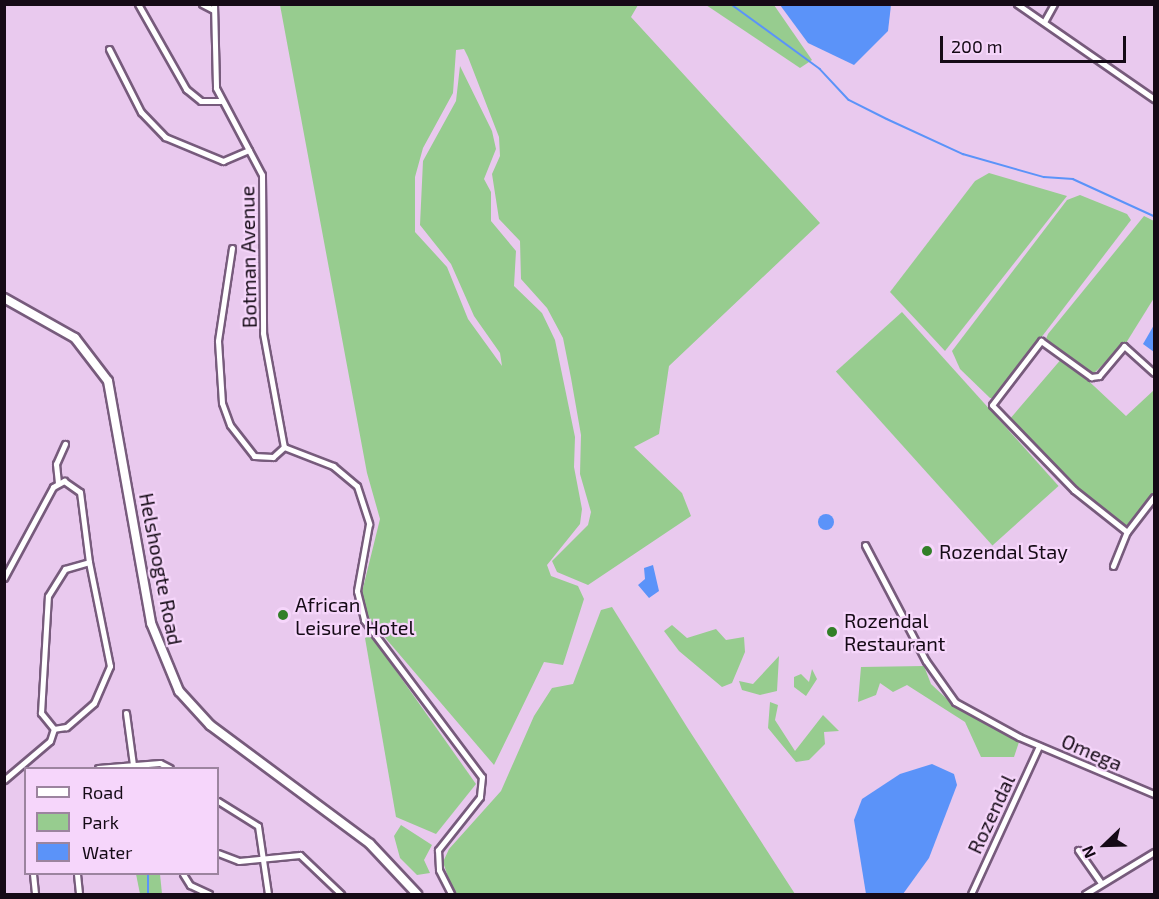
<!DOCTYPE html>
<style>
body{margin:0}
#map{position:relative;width:1159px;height:899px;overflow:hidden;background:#e9c9ee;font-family:"Exo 2",sans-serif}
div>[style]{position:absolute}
.green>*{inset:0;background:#97cc8f;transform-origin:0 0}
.water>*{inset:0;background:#5b93f9}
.round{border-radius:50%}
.stream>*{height:1.5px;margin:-0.75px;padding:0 0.75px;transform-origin:0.75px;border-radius:0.75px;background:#5b93f9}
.roads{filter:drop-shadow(2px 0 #775b7c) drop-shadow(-2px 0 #775b7c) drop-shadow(0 2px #775b7c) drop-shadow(0 -2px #775b7c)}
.minor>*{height:5px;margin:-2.5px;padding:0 2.5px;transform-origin:2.5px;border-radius:2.5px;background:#fff}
.secondary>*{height:8px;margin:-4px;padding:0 4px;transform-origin:4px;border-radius:4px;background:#fff}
.dots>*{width:16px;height:16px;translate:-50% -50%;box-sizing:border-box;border:3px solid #f6d6fb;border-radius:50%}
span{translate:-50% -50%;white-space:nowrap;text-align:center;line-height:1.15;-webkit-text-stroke:4.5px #f6d6fb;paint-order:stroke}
.street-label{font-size:20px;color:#150a16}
.poi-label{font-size:20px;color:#150a16}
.left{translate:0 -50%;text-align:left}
.frame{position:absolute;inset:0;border:6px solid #150a16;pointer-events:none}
.legend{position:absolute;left:24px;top:767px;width:195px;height:108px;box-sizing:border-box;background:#f6d6fb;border:2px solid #9c849f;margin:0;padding:8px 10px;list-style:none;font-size:18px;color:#150a16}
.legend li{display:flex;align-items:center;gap:12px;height:30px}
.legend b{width:30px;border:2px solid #9c849f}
.north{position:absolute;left:1075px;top:815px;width:60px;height:60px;-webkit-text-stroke:4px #f6d6fb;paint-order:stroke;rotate:247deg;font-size:16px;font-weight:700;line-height:24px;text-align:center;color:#150a16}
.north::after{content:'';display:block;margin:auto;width:21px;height:27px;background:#150a16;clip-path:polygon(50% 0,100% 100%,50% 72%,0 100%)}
.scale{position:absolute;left:940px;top:36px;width:186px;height:27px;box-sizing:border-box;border:3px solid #150a16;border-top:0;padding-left:8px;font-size:18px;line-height:21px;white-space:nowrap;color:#150a16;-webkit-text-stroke:4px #f6d6fb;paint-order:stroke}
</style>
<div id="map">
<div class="green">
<div style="clip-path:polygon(280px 5px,638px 5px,631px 17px,820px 223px,669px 366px,659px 434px,634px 447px,682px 493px,691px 516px,588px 585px,557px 572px,552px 561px,588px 525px,591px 512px,580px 474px,581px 435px,571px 378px,563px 338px,547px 308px,521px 279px,520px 241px,499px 219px,492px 174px,500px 156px,499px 137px,468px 57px,464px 49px,456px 50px,453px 93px,423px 148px,415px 177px,415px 232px,447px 267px,468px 319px,502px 366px,500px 353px,474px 316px,451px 264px,420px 225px,423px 161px,456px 101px,460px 66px,492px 131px,496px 149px,484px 179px,491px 192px,491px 221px,516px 251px,514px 286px,542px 313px,555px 340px,575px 437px,574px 467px,582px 509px,580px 524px,547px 565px,551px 576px,578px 586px,584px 599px,563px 665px,544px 662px,494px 765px,364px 613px,362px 592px,380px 519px,367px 473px)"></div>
<div style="clip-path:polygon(706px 5px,774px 5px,812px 60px,800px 68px)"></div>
<div style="clip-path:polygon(989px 173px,1067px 196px,945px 351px,890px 292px,975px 181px)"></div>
<div style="clip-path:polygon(1080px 195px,1127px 214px,1131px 220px,995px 398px,990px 398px,960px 369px,952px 351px,1067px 200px)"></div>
<div style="clip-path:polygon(1144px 216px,1154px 221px,1154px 298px,1126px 343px,1093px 374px,1046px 339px,1048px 334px)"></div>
<div style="left:902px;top:312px;width:234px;height:89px;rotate:48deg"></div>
<div style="clip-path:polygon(1063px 357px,1126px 416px,1154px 390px,1154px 493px,1127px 528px,1071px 486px,1009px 420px)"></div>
<div style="clip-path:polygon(612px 607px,687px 727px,795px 894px,457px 894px,450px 883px,443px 862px,449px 849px,501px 791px,534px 716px,552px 688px,573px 684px,601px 610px)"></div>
<div style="clip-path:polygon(672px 625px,687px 638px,716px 629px,726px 640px,744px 637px,745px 652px,732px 683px,722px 687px,679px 651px,664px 631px)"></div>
<div style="clip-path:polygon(370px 634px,476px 784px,436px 834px,396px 817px,365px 638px)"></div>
<div style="clip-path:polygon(779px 656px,777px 691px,760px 695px,742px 690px,739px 681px,753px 684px)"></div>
<div style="clip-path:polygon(924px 666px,931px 684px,947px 699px,1019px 742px,1014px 757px,981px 757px,965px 722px,907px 685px,893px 692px,880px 683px,876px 695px,858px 702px,861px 667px)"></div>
<div style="clip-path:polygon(812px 669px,817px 679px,806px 696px,794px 687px,794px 677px,801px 674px,809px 682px)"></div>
<div style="clip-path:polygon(770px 702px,778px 705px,775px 720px,795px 751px,823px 715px,839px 731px,824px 732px,825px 744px,809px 760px,796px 762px,768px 728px)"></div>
<div style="clip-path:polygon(401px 825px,432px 845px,424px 860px,430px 873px,417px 875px,400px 858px,394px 836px)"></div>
<div style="clip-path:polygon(136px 874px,160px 874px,162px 894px,140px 894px)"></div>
</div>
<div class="water">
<div style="clip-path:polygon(780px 5px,891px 5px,888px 31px,854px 65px,808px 43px)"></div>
<div style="clip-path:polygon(1154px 325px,1154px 352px,1143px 344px)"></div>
<div class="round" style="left:818px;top:514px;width:16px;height:16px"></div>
<div style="clip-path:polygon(653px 565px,659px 591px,649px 598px,638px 585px,645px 579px,644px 568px)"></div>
<div style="clip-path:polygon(932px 764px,954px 774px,957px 785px,929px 858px,903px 894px,866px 894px,854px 820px,862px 799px,900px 774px)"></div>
</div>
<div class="stream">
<div style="left:731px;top:4px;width:110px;rotate:36.1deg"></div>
<div style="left:820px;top:69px;width:42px;rotate:46.9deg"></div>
<div style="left:849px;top:100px;width:42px;rotate:26.6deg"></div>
<div style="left:887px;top:119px;width:84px;rotate:24.7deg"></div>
<div style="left:963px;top:154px;width:84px;rotate:15.9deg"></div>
<div style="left:1044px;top:177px;width:29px;rotate:4deg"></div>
<div style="left:1073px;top:179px;width:89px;rotate:24.6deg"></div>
<div style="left:148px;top:894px;width:20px;rotate:-90deg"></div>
</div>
<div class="roads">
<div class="minor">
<div style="left:138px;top:4px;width:98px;rotate:60.5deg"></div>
<div style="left:186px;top:89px;width:19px;rotate:39deg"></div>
<div style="left:201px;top:101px;width:20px"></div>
<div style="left:202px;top:4px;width:13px;rotate:27deg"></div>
<div style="left:214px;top:4px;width:84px;rotate:88.6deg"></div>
<div style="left:216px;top:88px;width:98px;rotate:62.1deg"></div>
<div style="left:262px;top:175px;width:158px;rotate:89.6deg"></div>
<div style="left:263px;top:333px;width:116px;rotate:79.6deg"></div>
<div style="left:1017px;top:4px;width:167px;rotate:34.7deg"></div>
<div style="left:1044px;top:22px;width:21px;rotate:-61deg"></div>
<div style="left:109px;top:49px;width:71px;rotate:63.1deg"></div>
<div style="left:141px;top:112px;width:35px;rotate:46deg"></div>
<div style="left:165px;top:137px;width:63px;rotate:22.5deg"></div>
<div style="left:223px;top:161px;width:28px;rotate:-23deg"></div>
<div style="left:232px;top:248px;width:94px;rotate:98.6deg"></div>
<div style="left:218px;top:341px;width:62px;rotate:86.3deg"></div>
<div style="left:222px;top:403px;width:23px;rotate:70deg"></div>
<div style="left:230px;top:425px;width:39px;rotate:52deg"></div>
<div style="left:254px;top:456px;width:19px;rotate:3deg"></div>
<div style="left:273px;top:457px;width:15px;rotate:-42deg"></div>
<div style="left:284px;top:447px;width:53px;rotate:21.2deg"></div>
<div style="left:333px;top:466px;width:31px;rotate:40deg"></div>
<div style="left:357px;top:486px;width:40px;rotate:72deg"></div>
<div style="left:369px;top:524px;width:68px;rotate:100.2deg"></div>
<div style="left:357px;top:591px;width:30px;rotate:76deg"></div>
<div style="left:364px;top:620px;width:196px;rotate:53.1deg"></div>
<div style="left:482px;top:777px;width:20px;rotate:96deg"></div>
<div style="left:480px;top:797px;width:68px;rotate:128.4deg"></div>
<div style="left:438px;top:850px;width:20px;rotate:87deg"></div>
<div style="left:439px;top:870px;width:27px;rotate:63deg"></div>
<div style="left:58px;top:483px;width:19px;rotate:-96deg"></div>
<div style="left:56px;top:464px;width:22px;rotate:-66deg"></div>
<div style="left:1127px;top:532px;width:68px;rotate:-141.6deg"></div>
<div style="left:1074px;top:490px;width:118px;rotate:-134deg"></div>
<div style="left:992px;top:405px;width:81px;rotate:-52.6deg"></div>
<div style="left:1041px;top:341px;width:62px;rotate:35.8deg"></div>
<div style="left:1091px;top:377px;width:8px;rotate:-7deg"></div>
<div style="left:1099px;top:376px;width:39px;rotate:-50deg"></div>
<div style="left:1124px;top:346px;width:40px;rotate:42deg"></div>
<div style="left:865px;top:545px;width:131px;rotate:62.3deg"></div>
<div style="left:926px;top:661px;width:50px;rotate:54.7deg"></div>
<div style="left:955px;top:702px;width:73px;rotate:28.7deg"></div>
<div style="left:1019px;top:737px;width:147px;rotate:22.9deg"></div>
<div style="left:89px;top:562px;width:106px;rotate:78.6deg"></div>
<div style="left:110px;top:666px;width:40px;rotate:113.4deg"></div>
<div style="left:94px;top:703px;width:37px;rotate:139deg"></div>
<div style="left:66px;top:727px;width:12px;rotate:171deg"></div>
<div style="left:54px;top:729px;width:21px;rotate:-129deg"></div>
<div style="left:41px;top:713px;width:117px;rotate:-86.6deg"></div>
<div style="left:48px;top:596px;width:32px;rotate:-58deg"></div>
<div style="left:65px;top:569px;width:25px;rotate:-16deg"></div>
<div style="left:1113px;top:566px;width:37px;rotate:-68deg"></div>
<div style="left:1127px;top:532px;width:44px;rotate:-52.4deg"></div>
<div style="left:4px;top:578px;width:103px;rotate:-61.7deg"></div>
<div style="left:53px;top:487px;width:13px;rotate:-29deg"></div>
<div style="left:64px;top:481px;width:19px;rotate:35deg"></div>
<div style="left:80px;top:492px;width:71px;rotate:82.7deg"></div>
<div style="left:126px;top:713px;width:52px;rotate:82.3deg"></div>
<div style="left:98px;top:768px;width:62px;rotate:-4.6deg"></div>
<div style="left:160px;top:763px;width:11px;rotate:27deg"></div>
<div style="left:4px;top:780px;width:60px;rotate:-40.3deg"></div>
<div style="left:50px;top:741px;width:13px;rotate:-72deg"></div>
<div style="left:218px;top:801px;width:47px;rotate:32deg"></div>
<div style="left:258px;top:826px;width:69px;rotate:81.6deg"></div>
<div style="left:1078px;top:850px;width:39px;rotate:55deg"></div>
<div style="left:218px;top:853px;width:22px;rotate:21deg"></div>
<div style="left:239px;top:861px;width:61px;rotate:-5.6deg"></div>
<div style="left:300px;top:855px;width:57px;rotate:43.6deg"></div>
<div style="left:33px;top:874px;width:20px;rotate:84deg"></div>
<div style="left:77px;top:874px;width:20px;rotate:84deg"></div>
<div style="left:183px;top:874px;width:13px;rotate:58deg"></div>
<div style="left:190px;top:885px;width:21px;rotate:25deg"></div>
<div style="left:971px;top:894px;width:163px;rotate:-65.3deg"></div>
<div style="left:1085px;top:894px;width:81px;rotate:-31.3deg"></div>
</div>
<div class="secondary">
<div style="left:4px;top:298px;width:81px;rotate:29.4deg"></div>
<div style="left:75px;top:338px;width:54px;rotate:52.5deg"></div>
<div style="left:108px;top:381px;width:246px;rotate:79.9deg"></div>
<div style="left:151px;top:623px;width:74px;rotate:67.6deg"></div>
<div style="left:179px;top:691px;width:46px;rotate:47.6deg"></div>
<div style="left:210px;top:725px;width:199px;rotate:36.6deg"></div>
<div style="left:370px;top:844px;width:69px;rotate:46.8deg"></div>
</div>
</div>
<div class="dots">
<div style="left:927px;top:551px;background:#327f28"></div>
<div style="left:283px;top:615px;background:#327f28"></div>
<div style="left:832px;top:632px;background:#327f28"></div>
</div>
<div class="street-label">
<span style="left:248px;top:257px;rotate:-91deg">Botman Avenue</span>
<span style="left:161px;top:569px;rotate:79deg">Helshoogte Road</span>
<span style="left:1092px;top:752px;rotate:23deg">Omega</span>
<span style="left:991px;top:814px;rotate:-65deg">Rozendal</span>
</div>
<div class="poi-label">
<span class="left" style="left:939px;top:551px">Rozendal Stay</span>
<span class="left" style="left:295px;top:616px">African<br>Leisure Hotel</span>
<span class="left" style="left:844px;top:632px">Rozendal<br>Restaurant</span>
</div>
<div class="frame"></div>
<ul class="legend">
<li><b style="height:8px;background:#fff"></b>Road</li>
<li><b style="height:16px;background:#97cc8f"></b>Park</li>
<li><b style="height:16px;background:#5b93f9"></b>Water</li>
</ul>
<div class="north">N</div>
<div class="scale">200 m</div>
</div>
